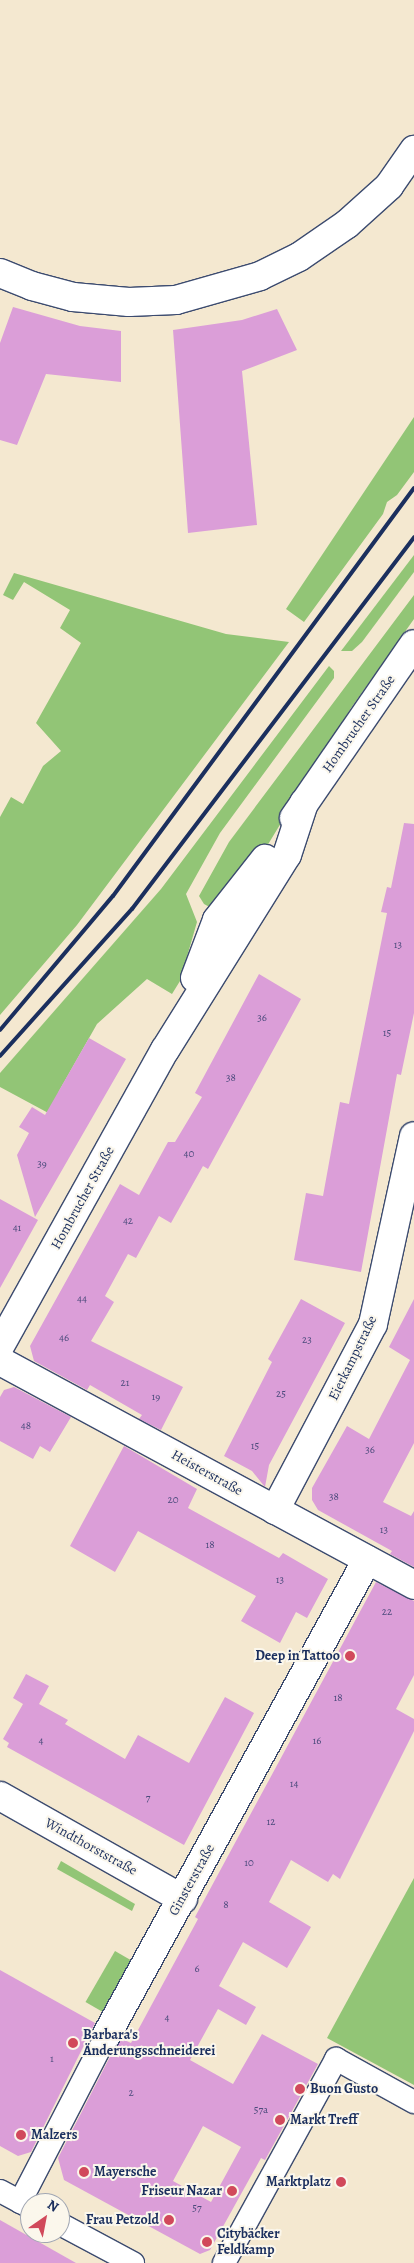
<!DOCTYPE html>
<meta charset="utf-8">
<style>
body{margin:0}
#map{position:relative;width:414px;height:2263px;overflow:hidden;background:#f4e8d0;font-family:Alegreya,serif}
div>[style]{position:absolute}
.green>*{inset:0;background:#92c576;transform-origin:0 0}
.building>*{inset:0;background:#db9ed8}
.roads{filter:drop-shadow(1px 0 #3c4b6f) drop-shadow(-1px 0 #3c4b6f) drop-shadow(0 1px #3c4b6f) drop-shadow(0 -1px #3c4b6f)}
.pedestrian>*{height:22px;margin:-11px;padding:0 11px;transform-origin:11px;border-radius:11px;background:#fff}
.minor>*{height:28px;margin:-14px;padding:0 14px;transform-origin:14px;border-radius:14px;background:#fff}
.rail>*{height:4px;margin:-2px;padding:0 2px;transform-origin:2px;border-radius:2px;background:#1b2f5e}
.dots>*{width:14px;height:14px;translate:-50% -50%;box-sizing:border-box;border:2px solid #fbf7ec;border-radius:50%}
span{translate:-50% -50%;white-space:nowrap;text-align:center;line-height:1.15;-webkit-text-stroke:4px #fbf7ec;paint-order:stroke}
.number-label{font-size:11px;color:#4b4b7c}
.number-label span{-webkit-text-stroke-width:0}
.street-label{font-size:14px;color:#1b2f5e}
.poi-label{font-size:14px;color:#1b2f5e;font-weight:700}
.right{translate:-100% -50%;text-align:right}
.left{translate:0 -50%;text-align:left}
.north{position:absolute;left:20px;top:2193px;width:50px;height:50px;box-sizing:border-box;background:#fbf7ec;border:1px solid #a1a7b3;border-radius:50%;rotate:33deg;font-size:14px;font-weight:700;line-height:20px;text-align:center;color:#1b2f5e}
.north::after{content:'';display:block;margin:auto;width:18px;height:22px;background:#d1495b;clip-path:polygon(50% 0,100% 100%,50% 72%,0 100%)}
</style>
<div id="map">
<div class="green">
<div style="clip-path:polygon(414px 417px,414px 472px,397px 495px,387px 502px,383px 514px,304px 622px,286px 609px)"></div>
<div style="clip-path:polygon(414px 555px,414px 572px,362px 642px,352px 651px,341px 651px)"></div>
<div style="clip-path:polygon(14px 573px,226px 634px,289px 642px,77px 925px,0 1015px,0 817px,11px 797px,23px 804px,43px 766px,61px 751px,36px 723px,81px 643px,60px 628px,70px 610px,24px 582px,13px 600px,3px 595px)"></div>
<div style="clip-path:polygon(414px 595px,414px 619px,351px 708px,264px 851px,215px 910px,204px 904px,199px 896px,229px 842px)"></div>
<div style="clip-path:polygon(329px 666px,334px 671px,334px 678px,220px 833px,186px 894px,197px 922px,180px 981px,172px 994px,147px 979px,97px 1024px,59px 1091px,52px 1115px,0 1087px,0 1073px,161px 889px)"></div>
<div style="clip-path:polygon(61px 1861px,135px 1904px,132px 1911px,57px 1869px)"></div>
<div style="clip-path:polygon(414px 1878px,414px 2085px,327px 2038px)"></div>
<div style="left:115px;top:1951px;width:20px;height:59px;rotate:30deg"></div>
</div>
<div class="building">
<div style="clip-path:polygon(13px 307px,80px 326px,121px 331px,121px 382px,46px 374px,17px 445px,0 440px,0 343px)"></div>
<div style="clip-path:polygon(277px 309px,297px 350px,242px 371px,257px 525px,188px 533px,173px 330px,242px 320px)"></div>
<div style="clip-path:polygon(404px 823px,414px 824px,414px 1013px,401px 1075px,397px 1074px,361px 1272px,294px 1260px,306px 1193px,323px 1196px,340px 1102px,349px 1104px,387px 913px,381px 912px,387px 887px,391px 888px)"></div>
<div style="clip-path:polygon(259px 974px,301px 999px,208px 1169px,203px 1166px,171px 1223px,159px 1216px,136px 1258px,128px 1254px,105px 1296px,114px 1302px,91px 1341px,183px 1387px,161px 1430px,139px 1419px,142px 1415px,90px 1385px,87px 1390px,34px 1361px,30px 1346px,120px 1184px,139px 1195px,168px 1142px,175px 1142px,202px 1097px,195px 1093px)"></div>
<div style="clip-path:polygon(89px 1038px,126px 1059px,35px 1217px,17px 1155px,29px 1133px,19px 1127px,32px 1107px,45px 1115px)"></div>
<div style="clip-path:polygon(0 1199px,38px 1220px,0 1288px)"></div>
<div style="clip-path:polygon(301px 1299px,345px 1323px,269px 1465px,265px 1487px,252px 1471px,224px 1456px,272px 1362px,268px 1359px)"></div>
<div style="clip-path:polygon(414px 1299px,414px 1443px,383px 1502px,411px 1516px,414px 1511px,414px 1567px,390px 1554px,392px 1551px,318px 1510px,312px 1500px,312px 1488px,347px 1426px,369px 1439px,410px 1360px,389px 1347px)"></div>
<div style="clip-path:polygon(14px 1387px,71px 1417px,50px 1452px,40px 1446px,33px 1459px,0 1441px,0 1397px,4px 1390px)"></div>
<div style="clip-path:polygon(124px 1446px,197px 1489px,188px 1508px,279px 1558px,283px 1553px,328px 1579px,307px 1618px,296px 1612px,280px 1643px,241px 1621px,256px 1596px,138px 1531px,115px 1572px,70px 1546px)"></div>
<div style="clip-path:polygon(evenodd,376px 1582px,414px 1601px,414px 1675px,396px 1709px,414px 1719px,414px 1731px,340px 1879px,333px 1874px,328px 1882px,291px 1860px,269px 1902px,311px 1927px,287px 1968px,243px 1942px,219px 1986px,256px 2007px,246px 2025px,218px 2009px,190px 2060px,233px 2084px,262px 2034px,318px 2064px,265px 2160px,261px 2158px,210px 2250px,200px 2254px,64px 2180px,58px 2158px,114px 2049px,122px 2039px,131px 2043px,198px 1919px,195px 1917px,376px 1582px,203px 2126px,241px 2147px,211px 2202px,173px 2181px,203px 2126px)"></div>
<div style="clip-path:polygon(26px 1674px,49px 1686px,39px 1704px,68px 1720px,65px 1724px,125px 1759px,138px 1735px,189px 1763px,225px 1697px,254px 1713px,184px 1845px,7px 1747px,9px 1743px,3px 1739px,23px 1704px,13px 1698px)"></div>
<div style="clip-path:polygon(0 1970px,95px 2023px,31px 2152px,18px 2156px,0 2146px)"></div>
<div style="clip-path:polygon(0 2220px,76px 2263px,0 2263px)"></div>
</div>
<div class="roads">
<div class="pedestrian">
<div style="left:0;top:2191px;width:34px;rotate:28deg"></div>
<div style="left:20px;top:2202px;width:187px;rotate:-62.6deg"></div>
<div style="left:60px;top:2224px;width:83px;rotate:28.1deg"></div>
<div style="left:224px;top:2263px;width:233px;rotate:-61.2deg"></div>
<div style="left:336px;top:2059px;width:89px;rotate:28.9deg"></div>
</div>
<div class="minor">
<div style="left:0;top:273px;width:35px;rotate:22deg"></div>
<div style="left:32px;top:286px;width:42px;rotate:15deg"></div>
<div style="left:73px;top:297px;width:56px;rotate:5.1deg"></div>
<div style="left:129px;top:302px;width:47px;rotate:-2.4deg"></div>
<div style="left:176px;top:300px;width:87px;rotate:-15.9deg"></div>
<div style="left:260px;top:276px;width:43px;rotate:-26deg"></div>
<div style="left:299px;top:257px;width:58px;rotate:-34.5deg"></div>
<div style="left:347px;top:224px;width:57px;rotate:-42.1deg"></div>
<div style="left:389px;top:186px;width:44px;rotate:-55.2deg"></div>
<div style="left:294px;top:818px;width:211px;rotate:-55.4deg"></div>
<div style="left:195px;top:978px;width:62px;rotate:-69.2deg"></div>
<div style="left:217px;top:920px;width:78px;rotate:-51.8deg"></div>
<div style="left:0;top:1346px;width:339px;rotate:-60.9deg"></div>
<div style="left:165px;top:1050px;width:230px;rotate:-58deg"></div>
<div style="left:287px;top:855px;width:55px;rotate:-71.9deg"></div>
<div style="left:0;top:1361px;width:471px;rotate:28.4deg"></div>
<div style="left:275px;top:1510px;width:210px;rotate:-62.2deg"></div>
<div style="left:373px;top:1324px;width:192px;rotate:-77.7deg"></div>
<div style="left:0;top:1796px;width:210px;rotate:29.4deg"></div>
<div style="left:106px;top:2036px;width:543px;rotate:-61.26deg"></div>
</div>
</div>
<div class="rail">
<div style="left:0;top:1030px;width:175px;rotate:-49.9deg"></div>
<div style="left:113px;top:896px;width:507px;rotate:-53.58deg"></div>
<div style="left:0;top:1056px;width:198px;rotate:-48.1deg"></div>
<div style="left:132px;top:909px;width:467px;rotate:-52.8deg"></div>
</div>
<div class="dots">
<div style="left:350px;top:1656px;background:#d1495b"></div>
<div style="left:73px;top:2043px;background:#d1495b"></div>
<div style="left:300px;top:2089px;background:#d1495b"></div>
<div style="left:280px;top:2120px;background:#d1495b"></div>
<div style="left:21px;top:2135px;background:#d1495b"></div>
<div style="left:84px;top:2172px;background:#d1495b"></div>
<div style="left:341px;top:2182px;background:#d1495b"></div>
<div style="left:232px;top:2191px;background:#d1495b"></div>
<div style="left:169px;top:2220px;background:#d1495b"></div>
<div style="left:207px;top:2242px;background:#d1495b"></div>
</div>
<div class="number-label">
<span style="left:398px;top:945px">13</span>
<span style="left:262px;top:1018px">36</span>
<span style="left:387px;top:1033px">15</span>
<span style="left:231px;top:1078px">38</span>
<span style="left:189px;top:1154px">40</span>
<span style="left:42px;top:1164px">39</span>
<span style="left:128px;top:1221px">42</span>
<span style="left:17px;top:1228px">41</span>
<span style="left:82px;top:1299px">44</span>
<span style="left:64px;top:1338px">46</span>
<span style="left:307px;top:1340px">23</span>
<span style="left:125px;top:1383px">21</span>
<span style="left:281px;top:1394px">25</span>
<span style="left:156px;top:1397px">19</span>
<span style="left:26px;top:1426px">48</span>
<span style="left:255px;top:1446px">15</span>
<span style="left:370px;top:1450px">36</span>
<span style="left:334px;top:1497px">38</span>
<span style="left:173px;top:1500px">20</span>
<span style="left:384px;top:1530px">13</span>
<span style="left:210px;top:1545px">18</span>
<span style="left:280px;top:1580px">13</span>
<span style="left:387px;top:1612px">22</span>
<span style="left:338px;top:1698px">18</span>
<span style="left:41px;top:1741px">4</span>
<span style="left:317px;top:1741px">16</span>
<span style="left:294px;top:1784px">14</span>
<span style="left:148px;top:1798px">7</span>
<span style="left:271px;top:1822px">12</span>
<span style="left:249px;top:1863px">10</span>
<span style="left:226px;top:1905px">8</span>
<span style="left:197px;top:1969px">6</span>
<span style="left:167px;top:2018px">4</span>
<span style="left:52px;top:2059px">1</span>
<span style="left:131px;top:2093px">2</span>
<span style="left:261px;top:2110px">57a</span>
<span style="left:197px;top:2208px">57</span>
</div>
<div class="street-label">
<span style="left:359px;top:724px;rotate:-55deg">Hombrucher Straße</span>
<span style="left:83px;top:1198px;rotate:-61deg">Hombrucher Straße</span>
<span style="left:353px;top:1358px;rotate:-64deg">Eierkampstraße</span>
<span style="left:207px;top:1473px;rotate:29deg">Heisterstraße</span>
<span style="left:91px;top:1847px;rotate:29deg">Windthorststraße</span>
<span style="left:192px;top:1880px;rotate:-61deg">Ginsterstraße</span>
</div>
<div class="poi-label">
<span class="right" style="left:340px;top:1656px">Deep in Tattoo</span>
<span class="left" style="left:83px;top:2043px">Barbara's<br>Änderungsschneiderei</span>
<span class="left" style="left:310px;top:2089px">Buon Gusto</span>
<span class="left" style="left:290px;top:2120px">Markt Treff</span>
<span class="left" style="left:31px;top:2135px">Malzers</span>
<span class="left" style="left:94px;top:2172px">Mayersche</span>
<span class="right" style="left:331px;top:2182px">Marktplatz</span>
<span class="right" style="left:222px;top:2191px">Friseur Nazar</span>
<span class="right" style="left:159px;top:2220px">Frau Petzold</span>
<span class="left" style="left:217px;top:2242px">Citybäcker<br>Feldkamp</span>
</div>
<div class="north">N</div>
</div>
